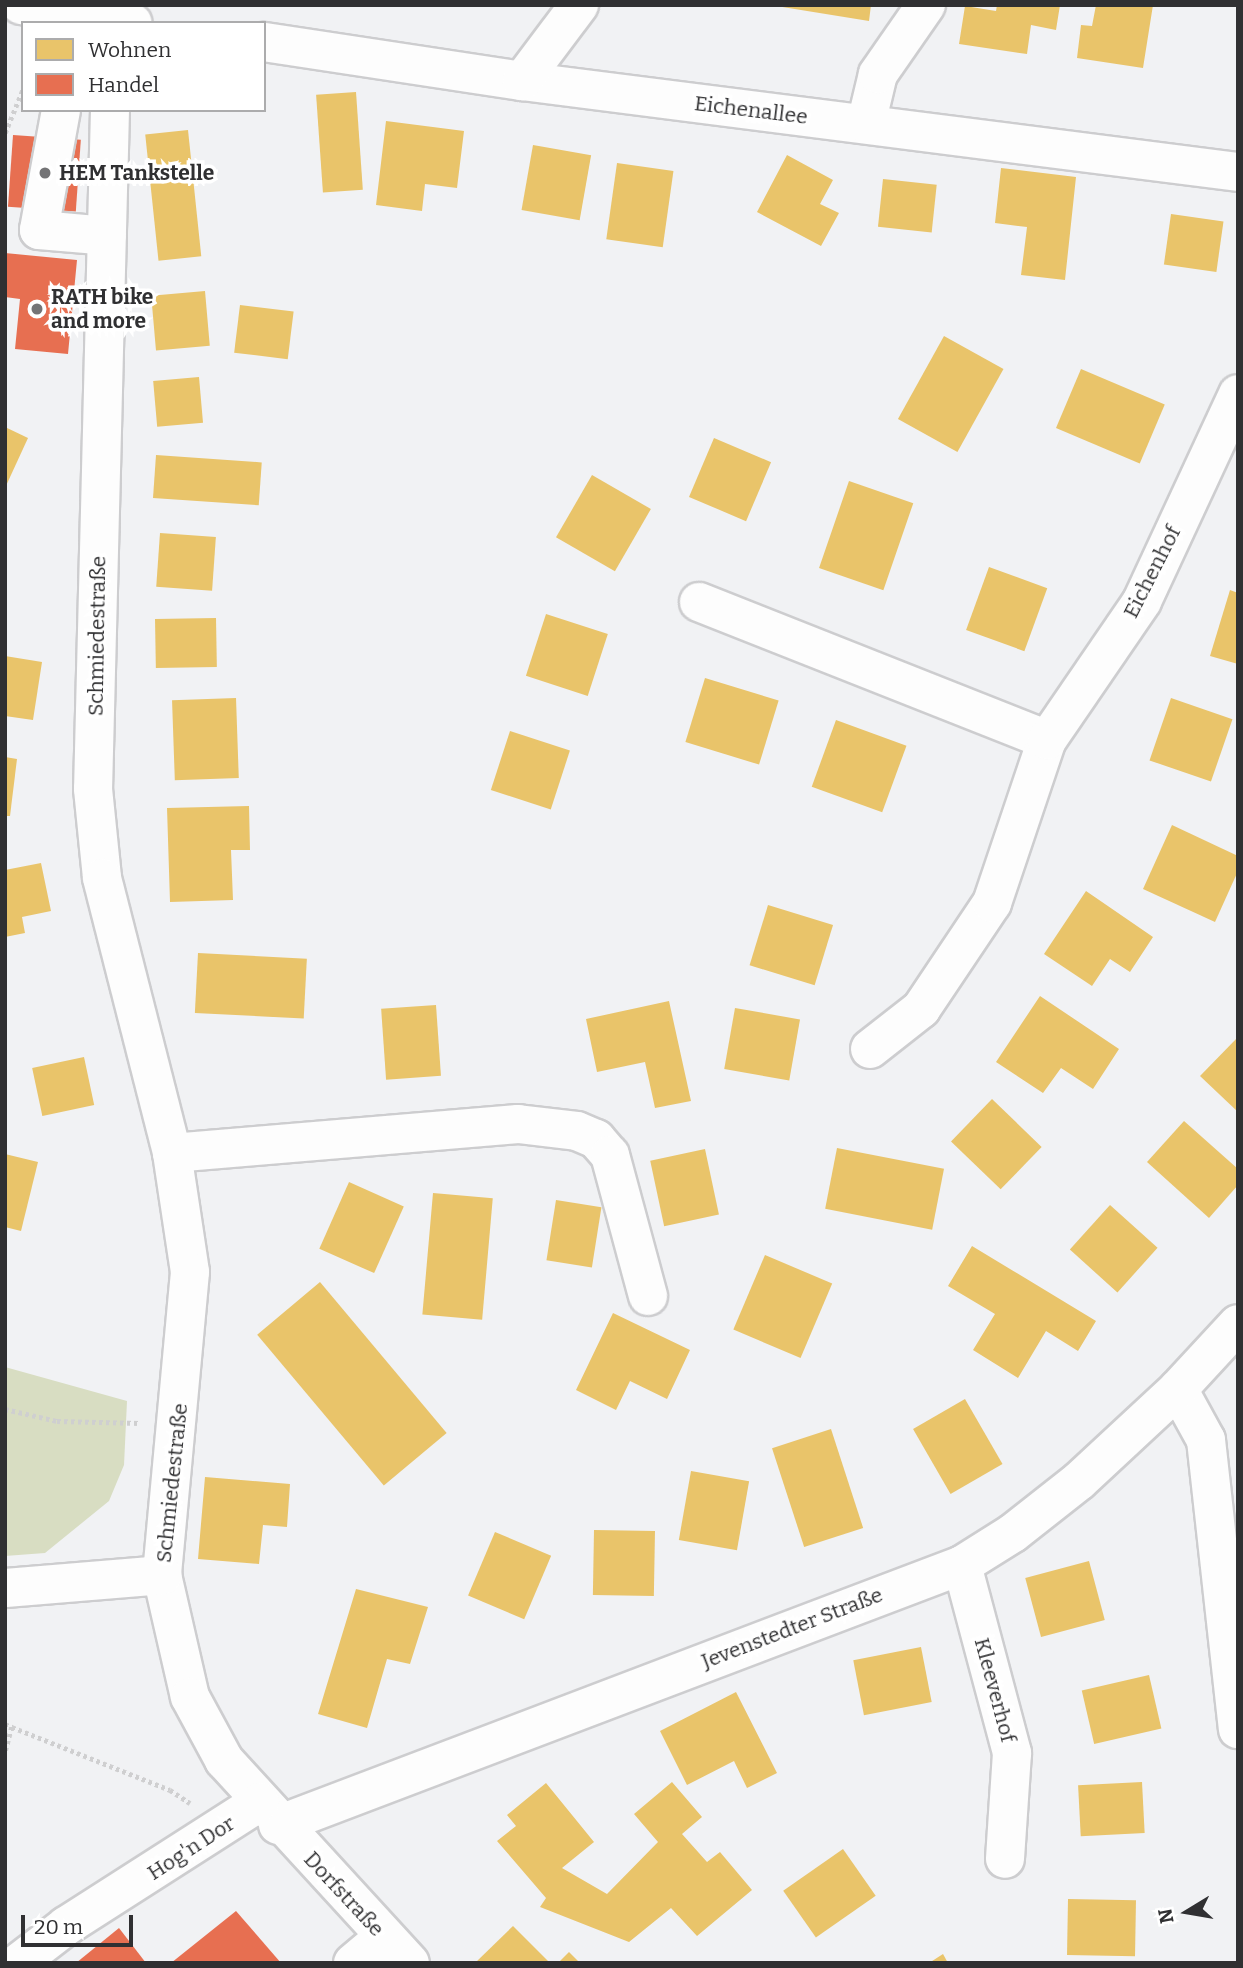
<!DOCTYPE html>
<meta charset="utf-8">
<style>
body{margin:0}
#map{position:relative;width:1243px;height:1968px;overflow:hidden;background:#f1f2f4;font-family:Bitter,serif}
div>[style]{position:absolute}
.green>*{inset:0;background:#d8ddc2}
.homes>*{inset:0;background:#e9c46a;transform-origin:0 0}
.shops>*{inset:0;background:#e76f51;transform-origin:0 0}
.path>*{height:4.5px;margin-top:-2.25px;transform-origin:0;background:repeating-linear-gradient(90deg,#cfcfd0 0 3.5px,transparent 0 7px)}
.roads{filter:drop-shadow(2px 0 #cdcdcf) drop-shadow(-2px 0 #cdcdcf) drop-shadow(0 2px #cdcdcf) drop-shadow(0 -2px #cdcdcf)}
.minor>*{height:38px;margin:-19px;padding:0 19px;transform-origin:19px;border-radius:19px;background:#fdfdfd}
.dots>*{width:19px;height:19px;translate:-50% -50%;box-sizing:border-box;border:4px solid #fff;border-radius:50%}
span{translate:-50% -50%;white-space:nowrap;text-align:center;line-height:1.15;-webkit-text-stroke:7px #fff;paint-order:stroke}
.street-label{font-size:21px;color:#303032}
.poi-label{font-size:21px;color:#303032;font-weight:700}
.left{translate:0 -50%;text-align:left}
.frame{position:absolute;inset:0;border:7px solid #303032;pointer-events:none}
.legend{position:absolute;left:21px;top:21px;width:245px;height:91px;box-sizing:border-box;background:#fff;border:2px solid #acacad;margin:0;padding:9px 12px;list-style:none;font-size:21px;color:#303032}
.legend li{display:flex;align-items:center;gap:14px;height:35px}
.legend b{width:35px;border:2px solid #acacad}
.north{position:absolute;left:1152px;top:1877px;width:70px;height:70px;-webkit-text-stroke:5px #fff;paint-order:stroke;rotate:259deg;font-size:19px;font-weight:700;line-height:28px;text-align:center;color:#303032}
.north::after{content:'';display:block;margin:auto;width:24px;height:32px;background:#303032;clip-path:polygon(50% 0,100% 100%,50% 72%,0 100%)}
.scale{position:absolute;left:21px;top:1915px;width:112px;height:32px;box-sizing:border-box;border:4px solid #303032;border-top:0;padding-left:9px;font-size:21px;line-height:24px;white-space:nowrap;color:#303032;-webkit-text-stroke:5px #fff;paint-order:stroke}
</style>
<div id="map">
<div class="green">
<div style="clip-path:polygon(5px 1367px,127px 1401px,124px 1465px,109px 1501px,45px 1553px,5px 1556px)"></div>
</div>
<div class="homes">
<div style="clip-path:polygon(770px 5px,871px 5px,869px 21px)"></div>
<div style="clip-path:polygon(997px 5px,1060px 5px,1056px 30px,1031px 25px,1027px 54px,959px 44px,965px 6px,996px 11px)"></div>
<div style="clip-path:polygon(1096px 5px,1153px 5px,1143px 68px,1077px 58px,1081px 25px,1092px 26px)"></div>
<div style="left:356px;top:92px;width:98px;height:40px;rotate:86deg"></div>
<div style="clip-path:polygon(386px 121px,464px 131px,457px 188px,425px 184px,422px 211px,376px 205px)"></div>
<div style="left:188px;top:130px;width:127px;height:43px;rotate:84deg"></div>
<div style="left:533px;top:145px;width:59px;height:66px;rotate:10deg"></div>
<div style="clip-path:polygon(787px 155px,833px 180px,820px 204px,839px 213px,821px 246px,757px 212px)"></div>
<div style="left:617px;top:163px;width:57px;height:77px;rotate:8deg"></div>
<div style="clip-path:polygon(1001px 168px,1076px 177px,1065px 280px,1021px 275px,1027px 227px,995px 223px)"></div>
<div style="left:883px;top:179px;width:54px;height:48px;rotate:6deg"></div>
<div style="left:1171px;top:214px;width:53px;height:51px;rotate:8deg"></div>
<div style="left:205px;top:291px;width:55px;height:54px;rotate:85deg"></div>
<div style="left:240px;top:305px;width:54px;height:48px;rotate:7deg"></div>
<div style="left:944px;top:336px;width:68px;height:95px;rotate:29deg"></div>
<div style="left:1081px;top:369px;width:91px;height:64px;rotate:23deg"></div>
<div style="left:199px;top:377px;width:46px;height:46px;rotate:85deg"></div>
<div style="clip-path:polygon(5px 427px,28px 438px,5px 488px)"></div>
<div style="left:714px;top:438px;width:62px;height:64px;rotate:23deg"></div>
<div style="left:156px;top:455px;width:106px;height:43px;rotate:4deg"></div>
<div style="left:592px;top:475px;width:68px;height:72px;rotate:30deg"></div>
<div style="left:849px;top:481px;width:68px;height:92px;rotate:19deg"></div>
<div style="left:160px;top:533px;width:56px;height:54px;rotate:4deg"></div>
<div style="left:989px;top:567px;width:62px;height:67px;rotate:20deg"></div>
<div style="clip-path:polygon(1230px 590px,1238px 593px,1238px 664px,1210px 656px)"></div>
<div style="left:546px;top:614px;width:65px;height:65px;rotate:18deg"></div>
<div style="left:216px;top:618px;width:49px;height:61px;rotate:89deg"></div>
<div style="clip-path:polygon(5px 656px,42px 662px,33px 720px,5px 716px)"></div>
<div style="left:705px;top:678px;width:77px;height:67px;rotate:17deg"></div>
<div style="left:236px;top:698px;width:80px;height:64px;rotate:88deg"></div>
<div style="left:1171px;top:698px;width:65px;height:66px;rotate:19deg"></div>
<div style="left:836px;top:720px;width:75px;height:71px;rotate:20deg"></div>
<div style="left:510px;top:731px;width:63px;height:62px;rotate:18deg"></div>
<div style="clip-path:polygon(5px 757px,17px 759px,10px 816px,5px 816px)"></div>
<div style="clip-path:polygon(249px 806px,250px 850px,231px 850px,233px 900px,170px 902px,167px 808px)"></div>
<div style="clip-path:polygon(1172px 825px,1238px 856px,1238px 871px,1215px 922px,1143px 889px)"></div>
<div style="clip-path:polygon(41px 863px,51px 911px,22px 917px,25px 933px,5px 937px,5px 870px)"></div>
<div style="clip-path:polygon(1086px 891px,1153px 937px,1130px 972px,1110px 959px,1092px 986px,1044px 954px)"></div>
<div style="left:768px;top:905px;width:68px;height:63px;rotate:17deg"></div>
<div style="left:198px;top:953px;width:109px;height:60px;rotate:3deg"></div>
<div style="clip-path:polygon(1040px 996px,1119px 1049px,1093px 1089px,1061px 1068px,1043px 1093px,996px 1062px)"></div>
<div style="clip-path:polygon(669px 1001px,691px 1101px,655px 1108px,645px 1062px,597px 1072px,586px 1019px)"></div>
<div style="left:436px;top:1005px;width:71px;height:55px;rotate:86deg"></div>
<div style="left:735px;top:1008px;width:66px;height:62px;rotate:10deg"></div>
<div style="clip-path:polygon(1238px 1037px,1238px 1112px,1200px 1076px)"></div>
<div style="left:84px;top:1057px;width:49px;height:53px;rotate:78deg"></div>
<div style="left:992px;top:1099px;width:69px;height:59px;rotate:44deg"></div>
<div style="clip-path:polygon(1184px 1121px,1238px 1169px,1238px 1185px,1209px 1218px,1147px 1162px)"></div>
<div style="left:837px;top:1148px;width:109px;height:62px;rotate:11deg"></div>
<div style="left:705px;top:1149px;width:67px;height:56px;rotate:78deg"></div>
<div style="clip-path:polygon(5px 1154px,38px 1162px,21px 1231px,5px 1227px)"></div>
<div style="left:349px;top:1182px;width:60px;height:73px;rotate:24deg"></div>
<div style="left:433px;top:1193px;width:60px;height:122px;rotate:5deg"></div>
<div style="left:556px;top:1200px;width:46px;height:61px;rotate:9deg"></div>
<div style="left:1110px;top:1205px;width:64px;height:60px;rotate:42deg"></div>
<div style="clip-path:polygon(972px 1246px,1096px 1321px,1078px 1351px,1046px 1331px,1018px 1378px,973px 1350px,995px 1314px,948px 1286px)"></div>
<div style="left:765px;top:1255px;width:73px;height:81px;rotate:23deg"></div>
<div style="left:320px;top:1282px;width:197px;height:82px;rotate:50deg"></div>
<div style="clip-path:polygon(613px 1313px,690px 1350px,667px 1399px,630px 1381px,616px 1410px,576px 1390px)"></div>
<div style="left:965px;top:1399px;width:75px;height:60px;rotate:60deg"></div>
<div style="left:831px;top:1429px;width:104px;height:62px;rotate:72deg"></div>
<div style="left:691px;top:1471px;width:59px;height:70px;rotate:10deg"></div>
<div style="clip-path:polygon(205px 1477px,290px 1484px,287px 1527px,263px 1525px,259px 1564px,198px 1559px)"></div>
<div style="left:594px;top:1530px;width:61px;height:65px;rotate:1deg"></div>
<div style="left:495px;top:1532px;width:61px;height:69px;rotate:23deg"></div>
<div style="left:1089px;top:1561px;width:61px;height:66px;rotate:75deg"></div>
<div style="clip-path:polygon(356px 1589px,428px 1607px,410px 1664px,387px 1659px,367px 1728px,318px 1714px)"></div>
<div style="left:921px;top:1647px;width:56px;height:69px;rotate:79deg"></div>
<div style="left:1149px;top:1675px;width:55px;height:69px;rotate:77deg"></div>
<div style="clip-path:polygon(736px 1692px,777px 1773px,747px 1788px,734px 1761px,687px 1785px,660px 1731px)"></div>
<div style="clip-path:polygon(672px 1782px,702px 1817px,682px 1834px,707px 1862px,720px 1852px,752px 1890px,697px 1936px,671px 1908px,629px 1942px,540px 1907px,546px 1898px,497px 1841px,516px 1826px,507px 1815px,546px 1783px,594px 1842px,562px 1868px,607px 1894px,658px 1842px,634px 1814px)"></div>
<div style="left:1142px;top:1782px;width:51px;height:64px;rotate:87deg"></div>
<div style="left:843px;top:1849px;width:57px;height:73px;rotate:55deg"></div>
<div style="left:1068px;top:1899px;width:68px;height:56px;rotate:1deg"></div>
<div style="clip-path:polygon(513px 1926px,550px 1963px,475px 1963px)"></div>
<div style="clip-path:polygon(569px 1952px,580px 1963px,558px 1963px)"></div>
<div style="clip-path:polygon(943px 1954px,948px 1963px,929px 1963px)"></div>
</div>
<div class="shops">
<div style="left:13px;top:135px;width:68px;height:72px;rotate:4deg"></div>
<div style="clip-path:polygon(5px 253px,77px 260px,68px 354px,15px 349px,20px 299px,5px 297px)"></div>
<div style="clip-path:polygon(236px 1911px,281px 1963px,171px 1963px)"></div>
<div style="clip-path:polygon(119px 1928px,146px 1963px,76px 1963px)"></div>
</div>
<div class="path">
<div style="left:5px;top:133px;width:48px;rotate:-67.8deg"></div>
<div style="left:5px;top:1409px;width:53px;rotate:13deg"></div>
<div style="left:57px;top:1421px;width:83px;rotate:1.4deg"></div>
<div style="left:5px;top:1724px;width:8px;rotate:23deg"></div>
<div style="left:12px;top:1727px;width:28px;rotate:105deg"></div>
<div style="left:12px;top:1727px;width:170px;rotate:21.7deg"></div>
<div style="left:170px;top:1790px;width:24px;rotate:33deg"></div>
</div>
<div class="roads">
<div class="minor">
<div style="left:21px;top:5px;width:113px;rotate:9.1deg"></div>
<div style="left:264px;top:42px;width:261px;rotate:8.6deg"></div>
<div style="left:522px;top:81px;width:722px;rotate:7.24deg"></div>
<div style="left:522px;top:81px;width:95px;rotate:-53.1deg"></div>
<div style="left:61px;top:110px;width:122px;rotate:100.4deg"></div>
<div style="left:39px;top:230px;width:68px;rotate:5deg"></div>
<div style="left:110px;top:110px;width:679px;rotate:91.43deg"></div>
<div style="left:93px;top:789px;width:89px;rotate:84.2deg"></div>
<div style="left:102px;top:878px;width:284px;rotate:75.7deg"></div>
<div style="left:172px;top:1153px;width:120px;rotate:81.4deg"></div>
<div style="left:190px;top:1272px;width:304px;rotate:95.3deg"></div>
<div style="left:162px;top:1575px;width:125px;rotate:77.1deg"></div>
<div style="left:190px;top:1697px;width:72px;rotate:61.6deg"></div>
<div style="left:224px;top:1760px;width:275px;rotate:47.5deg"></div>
<div style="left:866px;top:124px;width:51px;rotate:-76.5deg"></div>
<div style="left:878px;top:74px;width:84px;rotate:-55.2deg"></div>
<div style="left:699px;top:602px;width:374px;rotate:21.6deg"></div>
<div style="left:870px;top:1049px;width:65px;rotate:-38.1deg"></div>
<div style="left:921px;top:1009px;width:128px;rotate:-56.2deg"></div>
<div style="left:992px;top:903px;width:172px;rotate:-71.4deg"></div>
<div style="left:1047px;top:740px;width:168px;rotate:-55.6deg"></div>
<div style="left:1142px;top:601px;width:228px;rotate:-65.1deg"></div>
<div style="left:172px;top:1153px;width:347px;rotate:-4.8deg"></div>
<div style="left:518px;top:1124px;width:59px;rotate:6.8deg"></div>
<div style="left:577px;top:1131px;width:21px;rotate:23deg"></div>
<div style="left:596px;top:1139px;width:21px;rotate:49deg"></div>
<div style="left:610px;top:1155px;width:146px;rotate:74.9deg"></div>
<div style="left:1178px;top:1389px;width:58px;rotate:61.2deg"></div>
<div style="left:1206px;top:1440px;width:291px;rotate:83.7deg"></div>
<div style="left:962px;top:1565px;width:195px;rotate:75.1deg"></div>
<div style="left:1012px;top:1753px;width:106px;rotate:93.8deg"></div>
<div style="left:5px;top:1588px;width:158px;rotate:-4.7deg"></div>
<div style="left:278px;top:1825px;width:732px;rotate:-20.81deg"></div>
<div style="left:962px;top:1565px;width:60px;rotate:-32.1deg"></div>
<div style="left:1013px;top:1533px;width:84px;rotate:-38.2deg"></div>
<div style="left:1079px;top:1481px;width:135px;rotate:-42.9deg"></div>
<div style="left:1178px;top:1389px;width:88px;rotate:-47.3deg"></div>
<div style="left:18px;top:1963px;width:61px;rotate:-37.6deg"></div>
<div style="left:66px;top:1926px;width:230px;rotate:-32.6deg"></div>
<div style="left:353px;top:1963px;width:40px;rotate:-40deg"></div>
</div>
</div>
<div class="dots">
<div style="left:45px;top:173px;background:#747476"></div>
<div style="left:37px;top:309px;background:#747476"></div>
</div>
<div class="street-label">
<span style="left:751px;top:110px;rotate:7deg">Eichenallee</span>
<span style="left:1152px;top:572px;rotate:-63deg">Eichenhof</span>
<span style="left:97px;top:636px;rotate:-89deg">Schmiedestraße</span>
<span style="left:172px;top:1483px;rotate:-84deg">Schmiedestraße</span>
<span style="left:792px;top:1628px;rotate:-21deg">Jevenstedter Straße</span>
<span style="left:995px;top:1690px;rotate:75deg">Kleeverhof</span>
<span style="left:191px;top:1848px;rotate:-33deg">Hog'n Dor</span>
<span style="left:344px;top:1894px;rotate:47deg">Dorfstraße</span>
</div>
<div class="poi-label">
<span class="left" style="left:59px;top:173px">HEM Tankstelle</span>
<span class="left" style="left:51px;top:309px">RATH bike<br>and more</span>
</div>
<div class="frame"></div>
<ul class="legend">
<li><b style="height:19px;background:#e9c46a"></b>Wohnen</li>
<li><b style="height:19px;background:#e76f51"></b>Handel</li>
</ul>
<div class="north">N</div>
<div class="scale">20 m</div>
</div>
